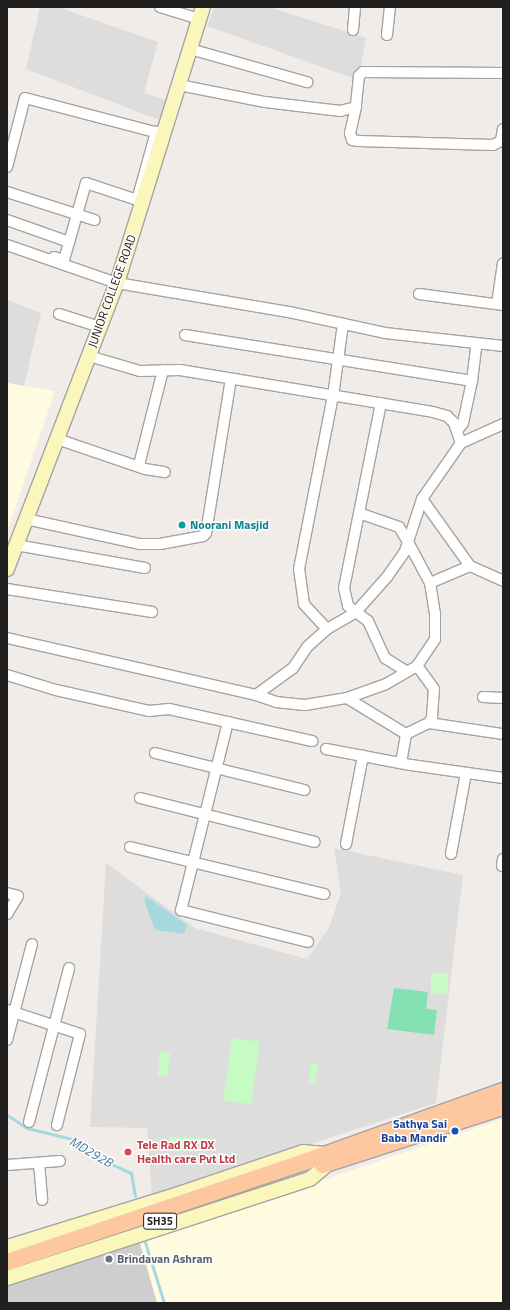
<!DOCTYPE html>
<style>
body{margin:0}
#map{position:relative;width:510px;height:1310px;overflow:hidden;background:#f1ece7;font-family:"Titillium Web",sans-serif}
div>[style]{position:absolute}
.residential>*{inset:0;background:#dedddd}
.education>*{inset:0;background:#fffbe1}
.religious>*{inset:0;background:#cecece}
.park>*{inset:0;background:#c6fbc4;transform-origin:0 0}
.pitch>*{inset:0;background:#84e1b1}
.water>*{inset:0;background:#a6d9df}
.stream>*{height:3px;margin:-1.5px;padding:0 1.5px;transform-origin:1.5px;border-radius:1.5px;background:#a6d9df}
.roads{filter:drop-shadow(1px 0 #a4a4a4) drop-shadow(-1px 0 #a4a4a4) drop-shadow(0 1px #a4a4a4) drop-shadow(0 -1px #a4a4a4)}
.street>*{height:10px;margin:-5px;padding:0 5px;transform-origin:5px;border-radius:5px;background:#fff}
.secondary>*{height:14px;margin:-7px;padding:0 7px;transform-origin:7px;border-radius:7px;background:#fbf6bb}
.primary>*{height:16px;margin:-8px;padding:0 8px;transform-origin:8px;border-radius:8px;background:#fdc89f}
.dots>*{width:11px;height:11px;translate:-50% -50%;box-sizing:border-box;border:2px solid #fff;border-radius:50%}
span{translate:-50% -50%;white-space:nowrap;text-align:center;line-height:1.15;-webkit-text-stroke:3px #fff;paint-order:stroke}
.shield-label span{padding:1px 3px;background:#fff;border:1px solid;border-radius:3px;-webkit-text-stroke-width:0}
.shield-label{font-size:11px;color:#202020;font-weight:700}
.street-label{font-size:12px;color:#202020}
.culture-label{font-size:12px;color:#0d838f;font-weight:700}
.left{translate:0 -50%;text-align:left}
.transit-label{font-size:12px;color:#164399;font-weight:700}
.right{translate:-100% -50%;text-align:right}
.health-label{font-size:12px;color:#be3a42;font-weight:700}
.worship-label{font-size:12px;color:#5b616d;font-weight:700}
.water-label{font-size:13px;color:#417a9b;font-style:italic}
.frame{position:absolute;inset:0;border:8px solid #202020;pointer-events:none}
</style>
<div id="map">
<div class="residential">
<div style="clip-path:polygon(40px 7px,58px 7px,158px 42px,144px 93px,168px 101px,162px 121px,26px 69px)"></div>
<div style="clip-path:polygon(214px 7px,269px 7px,366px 38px,358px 80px,207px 26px)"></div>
<div style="clip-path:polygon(7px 300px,41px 313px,24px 386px,7px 383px)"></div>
<div style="clip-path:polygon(334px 848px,463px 875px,436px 1103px,152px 1196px,147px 1128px,90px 1127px,106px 863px,195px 928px,307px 959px,329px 928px,341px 893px)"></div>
</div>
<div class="education">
<div style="clip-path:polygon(7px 383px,55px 391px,7px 532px)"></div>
<div style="clip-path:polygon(503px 1119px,503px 1303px,157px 1303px,139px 1240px,161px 1235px)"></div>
</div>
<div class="religious">
<div style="clip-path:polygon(139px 1240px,157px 1303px,7px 1303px,7px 1278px)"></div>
</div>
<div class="park">
<div style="left:431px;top:973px;width:17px;height:21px"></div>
<div style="left:232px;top:1038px;width:28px;height:63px;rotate:8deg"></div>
<div style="left:160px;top:1052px;width:10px;height:24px;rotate:6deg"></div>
<div style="left:311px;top:1063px;width:7px;height:19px;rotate:8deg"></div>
<div style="clip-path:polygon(168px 1137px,205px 1138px,204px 1142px,175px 1152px)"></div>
</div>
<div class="pitch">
<div style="clip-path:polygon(394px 988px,428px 992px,426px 1009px,437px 1010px,434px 1035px,387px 1029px)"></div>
</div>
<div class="water">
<div style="clip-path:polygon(146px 896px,187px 925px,184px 934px,155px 930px,144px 900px)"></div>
</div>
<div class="stream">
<div style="left:7px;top:1115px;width:24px;rotate:33deg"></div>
<div style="left:27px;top:1128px;width:46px;rotate:13.7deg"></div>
<div style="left:72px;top:1139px;width:28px;rotate:38deg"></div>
<div style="left:94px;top:1156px;width:41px;rotate:24.7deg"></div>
<div style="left:131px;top:1173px;width:23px;rotate:80deg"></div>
<div style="left:144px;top:1239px;width:67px;rotate:72.6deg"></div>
</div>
<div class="roads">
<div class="street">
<div style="left:160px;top:7px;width:41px;rotate:17.1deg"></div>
<div style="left:353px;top:30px;width:23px;rotate:-85deg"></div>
<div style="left:387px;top:35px;width:28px;rotate:-84deg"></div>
<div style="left:190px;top:49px;width:122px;rotate:15.8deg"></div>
<div style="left:503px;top:73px;width:140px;rotate:-179.6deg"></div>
<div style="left:363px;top:72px;width:6px;rotate:135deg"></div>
<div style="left:359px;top:76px;width:31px;rotate:96deg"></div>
<div style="left:356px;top:107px;width:27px;rotate:103deg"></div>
<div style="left:350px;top:133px;width:7px;rotate:74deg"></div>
<div style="left:352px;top:140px;width:7px;rotate:8deg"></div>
<div style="left:359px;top:141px;width:134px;rotate:1.7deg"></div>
<div style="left:493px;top:145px;width:9px;rotate:-27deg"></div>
<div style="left:501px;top:141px;width:12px;rotate:-81deg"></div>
<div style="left:179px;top:85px;width:88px;rotate:11.2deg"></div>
<div style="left:265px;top:102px;width:76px;rotate:6.8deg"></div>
<div style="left:340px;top:111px;width:16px;rotate:-14deg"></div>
<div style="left:7px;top:167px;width:71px;rotate:-75.4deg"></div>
<div style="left:25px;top:98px;width:142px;rotate:14.7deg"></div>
<div style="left:7px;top:192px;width:92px;rotate:17.7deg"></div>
<div style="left:7px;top:220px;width:66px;rotate:19.5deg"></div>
<div style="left:7px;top:245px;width:116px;rotate:19.1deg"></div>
<div style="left:117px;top:283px;width:174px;rotate:9.6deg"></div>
<div style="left:289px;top:312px;width:98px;rotate:12.3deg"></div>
<div style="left:385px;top:333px;width:119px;rotate:6.3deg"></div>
<div style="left:54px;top:257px;width:10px;rotate:17deg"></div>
<div style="left:64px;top:260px;width:80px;rotate:-74.1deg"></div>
<div style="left:86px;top:183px;width:54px;rotate:18.4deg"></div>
<div style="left:137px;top:200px;width:71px;rotate:-74.4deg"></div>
<div style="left:419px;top:294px;width:85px;rotate:7.5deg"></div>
<div style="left:497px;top:304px;width:41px;rotate:-81.7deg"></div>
<div style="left:59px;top:314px;width:43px;rotate:17.6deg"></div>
<div style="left:185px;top:335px;width:291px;rotate:9.1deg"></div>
<div style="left:472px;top:381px;width:38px;rotate:-83deg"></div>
<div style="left:89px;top:356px;width:53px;rotate:16.4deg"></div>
<div style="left:140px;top:371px;width:40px;rotate:-1.4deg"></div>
<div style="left:180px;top:370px;width:256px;rotate:9.4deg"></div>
<div style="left:433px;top:412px;width:15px;rotate:16deg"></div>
<div style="left:447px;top:416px;width:10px;rotate:45deg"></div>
<div style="left:454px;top:423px;width:21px;rotate:71deg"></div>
<div style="left:381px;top:403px;width:189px;rotate:101.3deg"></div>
<div style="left:344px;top:588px;width:18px;rotate:77deg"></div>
<div style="left:348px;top:606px;width:25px;rotate:37deg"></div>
<div style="left:368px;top:621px;width:41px;rotate:65.3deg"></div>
<div style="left:385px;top:658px;width:25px;rotate:32deg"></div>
<div style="left:457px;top:431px;width:10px;rotate:-53deg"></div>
<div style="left:463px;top:423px;width:43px;rotate:-77.9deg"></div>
<div style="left:57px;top:439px;width:93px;rotate:18.8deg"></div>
<div style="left:145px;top:469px;width:20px;rotate:9deg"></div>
<div style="left:139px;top:465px;width:98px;rotate:-75.8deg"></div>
<div style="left:422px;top:499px;width:82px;rotate:54.4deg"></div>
<div style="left:26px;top:519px;width:117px;rotate:12.4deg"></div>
<div style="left:140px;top:544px;width:20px"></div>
<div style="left:160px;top:544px;width:44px;rotate:-10.5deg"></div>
<div style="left:203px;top:536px;width:4px;rotate:-45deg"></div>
<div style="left:206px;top:533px;width:156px;rotate:-80.8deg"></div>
<div style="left:16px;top:545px;width:131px;rotate:10.1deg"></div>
<div style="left:430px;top:583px;width:43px;rotate:-23deg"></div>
<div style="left:470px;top:566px;width:36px;rotate:24deg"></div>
<div style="left:7px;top:589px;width:147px;rotate:9deg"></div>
<div style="left:327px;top:629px;width:34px;rotate:-133deg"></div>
<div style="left:304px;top:604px;width:35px;rotate:-98deg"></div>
<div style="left:299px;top:569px;width:176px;rotate:-78.9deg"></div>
<div style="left:333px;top:396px;width:73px;rotate:-82.1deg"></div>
<div style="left:7px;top:638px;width:255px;rotate:12.9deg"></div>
<div style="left:256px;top:695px;width:46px;rotate:-36.1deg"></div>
<div style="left:293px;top:668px;width:25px;rotate:-56deg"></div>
<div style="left:307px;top:647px;width:27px;rotate:-42deg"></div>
<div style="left:327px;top:629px;width:32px;rotate:-30deg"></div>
<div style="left:355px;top:613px;width:48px;rotate:-48.4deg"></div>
<div style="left:387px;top:577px;width:32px;rotate:-55deg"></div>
<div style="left:405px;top:551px;width:55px;rotate:-71.9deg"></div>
<div style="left:422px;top:499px;width:68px;rotate:-55.1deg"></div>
<div style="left:461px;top:443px;width:46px;rotate:-24.3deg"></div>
<div style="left:7px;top:675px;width:51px;rotate:17deg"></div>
<div style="left:56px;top:690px;width:95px;rotate:12.7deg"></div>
<div style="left:149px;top:711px;width:20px;rotate:-6deg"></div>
<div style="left:169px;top:709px;width:147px;rotate:12.6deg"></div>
<div style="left:256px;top:695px;width:21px;rotate:19deg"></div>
<div style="left:276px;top:702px;width:29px;rotate:6deg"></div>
<div style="left:305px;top:705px;width:43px;rotate:-9.5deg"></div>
<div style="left:347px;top:698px;width:41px;rotate:-19.7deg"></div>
<div style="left:386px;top:684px;width:36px;rotate:-30deg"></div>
<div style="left:417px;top:666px;width:32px;rotate:-56deg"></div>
<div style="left:435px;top:639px;width:25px;rotate:-90deg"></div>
<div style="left:435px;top:614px;width:31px;rotate:-99deg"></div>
<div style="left:430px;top:583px;width:47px;rotate:-118.2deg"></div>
<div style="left:408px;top:542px;width:17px;rotate:-121deg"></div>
<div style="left:399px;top:527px;width:42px;rotate:-160.7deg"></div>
<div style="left:483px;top:697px;width:20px;rotate:3deg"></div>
<div style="left:347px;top:698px;width:69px;rotate:31.4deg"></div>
<div style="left:228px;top:722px;width:194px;rotate:104deg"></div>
<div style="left:181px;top:910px;width:131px;rotate:14.1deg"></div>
<div style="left:429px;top:723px;width:75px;rotate:8.5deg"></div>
<div style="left:326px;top:749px;width:86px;rotate:10.7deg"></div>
<div style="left:411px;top:765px;width:93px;rotate:8deg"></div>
<div style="left:155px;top:753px;width:154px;rotate:13.9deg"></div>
<div style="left:401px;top:763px;width:29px;rotate:-80deg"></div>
<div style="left:406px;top:734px;width:25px;rotate:-26deg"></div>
<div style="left:429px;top:723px;width:7px;rotate:-63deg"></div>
<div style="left:432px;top:717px;width:28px;rotate:-86deg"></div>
<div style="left:434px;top:689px;width:29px;rotate:-126deg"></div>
<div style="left:140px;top:798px;width:180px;rotate:14.1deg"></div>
<div style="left:346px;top:844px;width:90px;rotate:-79.1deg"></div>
<div style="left:130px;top:847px;width:200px;rotate:13.6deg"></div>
<div style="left:451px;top:854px;width:82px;rotate:-79.5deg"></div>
<div style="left:502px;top:866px;width:7px;rotate:-82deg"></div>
<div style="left:7px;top:893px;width:11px;rotate:15deg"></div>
<div style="left:18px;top:896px;width:21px;rotate:121deg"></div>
<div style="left:7px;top:1010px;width:77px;rotate:18.2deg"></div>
<div style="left:80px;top:1034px;width:94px;rotate:104.2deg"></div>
<div style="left:7px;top:1040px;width:99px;rotate:-75.4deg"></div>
<div style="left:29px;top:1122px;width:159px;rotate:-75.4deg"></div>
<div style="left:39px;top:1163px;width:37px;rotate:85deg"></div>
<div style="left:7px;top:1165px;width:53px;rotate:-4.3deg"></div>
</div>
<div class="secondary">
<div style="left:7px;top:569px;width:306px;rotate:-69deg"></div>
<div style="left:117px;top:283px;width:289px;rotate:-72.7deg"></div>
<div style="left:7px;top:1247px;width:174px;rotate:-17.1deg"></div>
<div style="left:173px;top:1196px;width:137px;rotate:-18.7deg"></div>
<div style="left:303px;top:1152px;width:22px;rotate:5deg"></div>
<div style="left:7px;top:1278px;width:319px;rotate:-18.1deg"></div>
<div style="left:310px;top:1179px;width:23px;rotate:-40deg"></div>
</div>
<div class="primary">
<div style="left:323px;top:1165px;width:189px;rotate:-17.9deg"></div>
<div style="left:7px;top:1262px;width:317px;rotate:-18.6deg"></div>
<div style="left:307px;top:1161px;width:208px;rotate:-19.7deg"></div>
</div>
</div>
<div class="dots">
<div style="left:182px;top:525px;background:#0f9aa8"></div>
<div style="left:455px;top:1131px;background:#1a4fb4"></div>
<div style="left:128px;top:1152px;background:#e0444e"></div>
<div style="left:109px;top:1259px;background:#6b7280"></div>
</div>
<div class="shield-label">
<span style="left:160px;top:1221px">SH35</span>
</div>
<div class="street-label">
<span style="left:112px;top:291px;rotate:-70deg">JUNIOR COLLEGE ROAD</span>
</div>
<div class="culture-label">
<span class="left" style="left:190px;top:525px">Noorani Masjid</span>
</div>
<div class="transit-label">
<span class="right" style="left:447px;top:1131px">Sathya Sai<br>Baba Mandir</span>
</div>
<div class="health-label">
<span class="left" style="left:137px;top:1152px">Tele Rad RX DX<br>Health care Pvt Ltd</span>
</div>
<div class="worship-label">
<span class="left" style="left:117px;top:1259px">Brindavan Ashram</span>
</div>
<div class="water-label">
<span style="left:91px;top:1152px;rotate:30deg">MD292B</span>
</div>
<div class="frame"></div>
</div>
